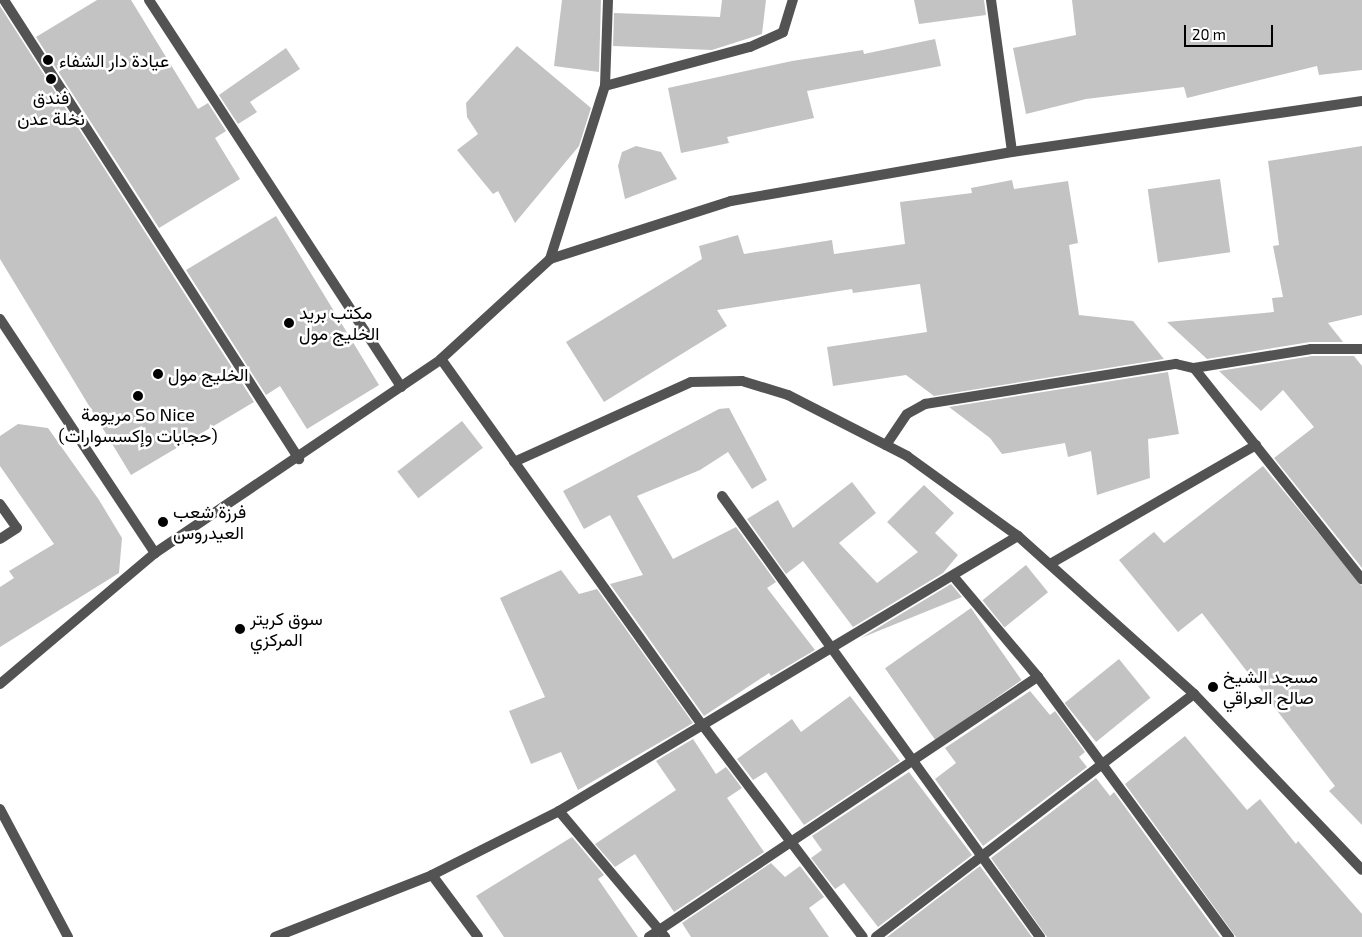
<!DOCTYPE html>
<meta charset="utf-8">
<style>
body{margin:0}
#map{position:relative;width:1362px;height:937px;overflow:hidden;background:#fff;font-family:"Exo 2",Vazirmatn,sans-serif}
div>[style]{position:absolute}
.building>*{inset:0;background:#c3c3c3;transform-origin:0 0}
.minor>*{height:10px;margin:-5px;padding:0 5px;transform-origin:5px;border-radius:5px;background:#535353}
.tertiary>*{height:10px;margin:-5px;padding:0 5px;transform-origin:5px;border-radius:5px;background:#535353}
.dots>*{width:14px;height:14px;translate:-50% -50%;box-sizing:border-box;border:2px solid #fff;border-radius:50%}
span{translate:-50% -50%;white-space:nowrap;text-align:center;line-height:1.15;-webkit-text-stroke:5px #fff;paint-order:stroke}
.poi-label{font-size:18px;color:#000}
.left{translate:0 -50%;text-align:left}
.scale{position:absolute;left:1184px;top:25px;width:89px;height:22px;box-sizing:border-box;border:2px solid #000;border-top:0;padding-left:6px;font-size:15px;line-height:18px;white-space:nowrap;color:#000;-webkit-text-stroke:4px #fff;paint-order:stroke}
</style>
<div id="map">
<div class="building">
<div style="clip-path:polygon(97px 0,131px 0,198px 109px,208px 103px,226px 131px,215px 138px,240px 179px,159px 228px,36px 37px)"></div>
<div style="clip-path:polygon(562px 0,601px 0,599px 72px,554px 66px)"></div>
<div style="clip-path:polygon(722px 0,766px 0,762px 34px,712px 50px,613px 46px,614px 13px,720px 17px)"></div>
<div style="clip-path:polygon(914px 0,984px 0,986px 15px,919px 24px)"></div>
<div style="clip-path:polygon(1072px 0,1362px 0,1362px 70px,1319px 75px,1317px 66px,1187px 98px,1184px 87px,1086px 99px,1026px 114px,1013px 48px,1076px 35px)"></div>
<div style="clip-path:polygon(0 6px,254px 402px,131px 475px,0 259px)"></div>
<div style="clip-path:polygon(935px 39px,941px 66px,807px 91px,814px 118px,727px 137px,729px 143px,681px 153px,668px 88px,792px 61px,863px 50px,864px 54px)"></div>
<div style="clip-path:polygon(517px 46px,591px 108px,579px 146px,515px 223px,498px 191px,493px 194px,457px 150px,478px 134px,467px 117px,466px 103px)"></div>
<div style="clip-path:polygon(286px 48px,300px 69px,250px 102px,257px 112px,238px 124px,219px 95px)"></div>
<div style="clip-path:polygon(636px 146px,661px 152px,677px 179px,625px 199px,618px 166px,622px 152px)"></div>
<div style="clip-path:polygon(1362px 146px,1362px 315px,1328px 323px,1343px 342px,1310px 342px,1207px 359px,1167px 322px,1274px 312px,1272px 298px,1283px 297px,1273px 246px,1279px 245px,1268px 161px)"></div>
<div style="left:1220px;top:179px;width:74px;height:73px;rotate:82deg"></div>
<div style="clip-path:polygon(1012px 180px,1014px 189px,1068px 181px,1078px 243px,1069px 245px,1079px 315px,1133px 321px,1164px 359px,934px 396px,906px 375px,833px 386px,827px 347px,927px 332px,920px 284px,853px 293px,852px 289px,717px 310px,727px 326px,604px 402px,566px 342px,702px 259px,699px 246px,738px 235px,744px 254px,832px 240px,834px 254px,905px 244px,900px 202px,972px 193px,971px 188px)"></div>
<div style="clip-path:polygon(276px 216px,379px 385px,307px 429px,280px 386px,266px 395px,186px 270px)"></div>
<div style="clip-path:polygon(1312px 356px,1354px 356px,1362px 366px,1362px 568px,1274px 458px,1314px 427px,1283px 390px,1261px 411px,1219px 371px)"></div>
<div style="clip-path:polygon(1168px 372px,1179px 434px,1148px 439px,1150px 478px,1097px 495px,1091px 451px,1068px 457px,1065px 443px,1002px 454px,990px 438px,949px 407px)"></div>
<div style="clip-path:polygon(729px 408px,767px 480px,752px 489px,728px 452px,700px 470px,637px 496px,673px 559px,736px 527px,776px 582px,767px 588px,815px 650px,771px 676px,769px 673px,704px 716px,610px 584px,643px 575px,610px 515px,584px 529px,563px 491px,719px 409px)"></div>
<div style="left:462px;top:421px;width:34px;height:82px;rotate:52deg"></div>
<div style="clip-path:polygon(18px 424px,48px 428px,99px 500px,122px 538px,119px 573px,0 647px,0 587px,14px 578px,9px 571px,54px 544px,0 466px,0 436px)"></div>
<div style="clip-path:polygon(1263px 466px,1362px 586px,1362px 825px,1329px 791px,1335px 786px,1202px 613px,1178px 632px,1119px 560px,1154px 532px,1164px 543px)"></div>
<div style="clip-path:polygon(852px 482px,876px 513px,839px 543px,877px 583px,918px 552px,887px 522px,924px 485px,954px 513px,935px 533px,958px 555px,943px 573px,853px 627px,803px 561px,786px 574px,747px 519px,778px 500px,793px 528px)"></div>
<div style="left:1026px;top:565px;width:35px;height:56px;rotate:51deg"></div>
<div style="clip-path:polygon(561px 570px,579px 594px,597px 589px,693px 723px,578px 790px,561px 752px,531px 764px,509px 711px,545px 697px,500px 598px)"></div>
<div style="clip-path:polygon(951px 584px,962px 597px,861px 638px)"></div>
<div style="left:971px;top:608px;width:88px;height:105px;rotate:55deg"></div>
<div style="left:1119px;top:659px;width:50px;height:70px;rotate:51deg"></div>
<div style="clip-path:polygon(1030px 691px,1050px 715px,1055px 711px,1085px 752px,1079px 757px,1087px 767px,983px 846px,935px 779px,956px 763px,945px 748px)"></div>
<div style="clip-path:polygon(850px 696px,900px 761px,804px 825px,766px 772px,753px 780px,737px 759px,792px 719px,801px 732px)"></div>
<div style="clip-path:polygon(1185px 736px,1247px 810px,1260px 799px,1296px 844px,1298px 841px,1362px 914px,1362px 937px,1236px 937px,1125px 784px)"></div>
<div style="clip-path:polygon(693px 739px,716px 774px,726px 767px,742px 788px,727px 798px,764px 852px,674px 912px,635px 854px,615px 867px,595px 844px,676px 790px,656px 761px)"></div>
<div style="clip-path:polygon(909px 772px,972px 855px,878px 927px,844px 883px,835px 889px,811px 858px,822px 850px,812px 836px)"></div>
<div style="clip-path:polygon(1096px 778px,1110px 796px,1114px 792px,1220px 937px,1047px 937px,991px 858px)"></div>
<div style="clip-path:polygon(572px 837px,604px 875px,598px 879px,638px 937px,504px 937px,476px 896px)"></div>
<div style="clip-path:polygon(771px 863px,785px 877px,800px 866px,824px 897px,809px 908px,829px 937px,691px 937px,682px 923px)"></div>
<div style="clip-path:polygon(980px 866px,1032px 937px,887px 937px)"></div>
</div>
<div class="minor">
<div style="left:4px;top:0;width:546px;rotate:57.27deg"></div>
<div style="left:149px;top:0;width:462px;rotate:56.9deg"></div>
<div style="left:991px;top:0;width:153px;rotate:82.1deg"></div>
<div style="left:605px;top:86px;width:150px;rotate:-15.1deg"></div>
<div style="left:750px;top:47px;width:36px;rotate:-24deg"></div>
<div style="left:783px;top:32px;width:34px;rotate:-73deg"></div>
<div style="left:550px;top:259px;width:182px;rotate:-72.4deg"></div>
<div style="left:605px;top:86px;width:86px;rotate:-88deg"></div>
<div style="left:0;top:319px;width:281px;rotate:56.5deg"></div>
<div style="left:441px;top:359px;width:447px;rotate:54.5deg"></div>
<div style="left:701px;top:723px;width:268px;rotate:52.9deg"></div>
<div style="left:1194px;top:368px;width:119px;rotate:-9.2deg"></div>
<div style="left:1311px;top:349px;width:51px"></div>
<div style="left:886px;top:445px;width:37px;rotate:-56deg"></div>
<div style="left:907px;top:414px;width:21px;rotate:-29deg"></div>
<div style="left:925px;top:404px;width:254px;rotate:-9.1deg"></div>
<div style="left:1176px;top:364px;width:18px;rotate:13deg"></div>
<div style="left:1194px;top:368px;width:270px;rotate:51.5deg"></div>
<div style="left:514px;top:462px;width:194px;rotate:-24.3deg"></div>
<div style="left:691px;top:382px;width:51px;rotate:-1.1deg"></div>
<div style="left:742px;top:381px;width:48px;rotate:16.9deg"></div>
<div style="left:788px;top:395px;width:134px;rotate:27.1deg"></div>
<div style="left:907px;top:456px;width:137px;rotate:35.8deg"></div>
<div style="left:1018px;top:536px;width:237px;rotate:41.9deg"></div>
<div style="left:1194px;top:694px;width:243px;rotate:46.3deg"></div>
<div style="left:722px;top:496px;width:544px;rotate:54.21deg"></div>
<div style="left:0;top:504px;width:29px;rotate:55deg"></div>
<div style="left:17px;top:528px;width:20px;rotate:147deg"></div>
<div style="left:1050px;top:564px;width:238px;rotate:-30deg"></div>
<div style="left:953px;top:576px;width:132px;rotate:49.9deg"></div>
<div style="left:1038px;top:677px;width:323px;rotate:53.7deg"></div>
<div style="left:0;top:809px;width:145px;rotate:62deg"></div>
<div style="left:559px;top:811px;width:165px;rotate:49.9deg"></div>
<div style="left:432px;top:875px;width:77px;rotate:53.4deg"></div>
<div style="left:275px;top:937px;width:169px;rotate:-21.5deg"></div>
<div style="left:432px;top:875px;width:142px;rotate:-26.7deg"></div>
<div style="left:559px;top:811px;width:535px;rotate:-30.93deg"></div>
<div style="left:649px;top:937px;width:468px;rotate:-33.8deg"></div>
<div style="left:876px;top:937px;width:400px;rotate:-37.4deg"></div>
</div>
<div class="tertiary">
<div style="left:0;top:684px;width:203px;rotate:-40.2deg"></div>
<div style="left:155px;top:553px;width:346px;rotate:-34.1deg"></div>
<div style="left:441px;top:359px;width:148px;rotate:-42.5deg"></div>
<div style="left:550px;top:259px;width:190px;rotate:-17.8deg"></div>
<div style="left:731px;top:201px;width:285px;rotate:-9.9deg"></div>
<div style="left:1012px;top:152px;width:354px;rotate:-8.3deg"></div>
</div>
<div class="dots">
<div style="left:48px;top:60px;background:#000"></div>
<div style="left:51px;top:79px;background:#000"></div>
<div style="left:289px;top:323px;background:#000"></div>
<div style="left:158px;top:374px;background:#000"></div>
<div style="left:138px;top:396px;background:#000"></div>
<div style="left:163px;top:522px;background:#000"></div>
<div style="left:240px;top:629px;background:#000"></div>
<div style="left:1213px;top:687px;background:#000"></div>
</div>
<div class="poi-label">
<span class="left" style="left:59px;top:60px">عيادة دار الشفاء</span>
<span style="left:51px;top:108px">فندق<br>نخلة عدن</span>
<span class="left" style="left:299px;top:323px">مكتب بريد<br>الخليج مول</span>
<span class="left" style="left:168px;top:374px">الخليج مول</span>
<span style="left:138px;top:425px">مريومة So Nice<br>(حجابات وإكسسوارات)</span>
<span class="left" style="left:173px;top:522px">فرزة شعب<br>العيدروس</span>
<span class="left" style="left:250px;top:629px">سوق كريتر<br>المركزي</span>
<span class="left" style="left:1223px;top:687px">مسجد الشيخ<br>صالح العراقي</span>
</div>
<div class="scale">20 m</div>
</div>
